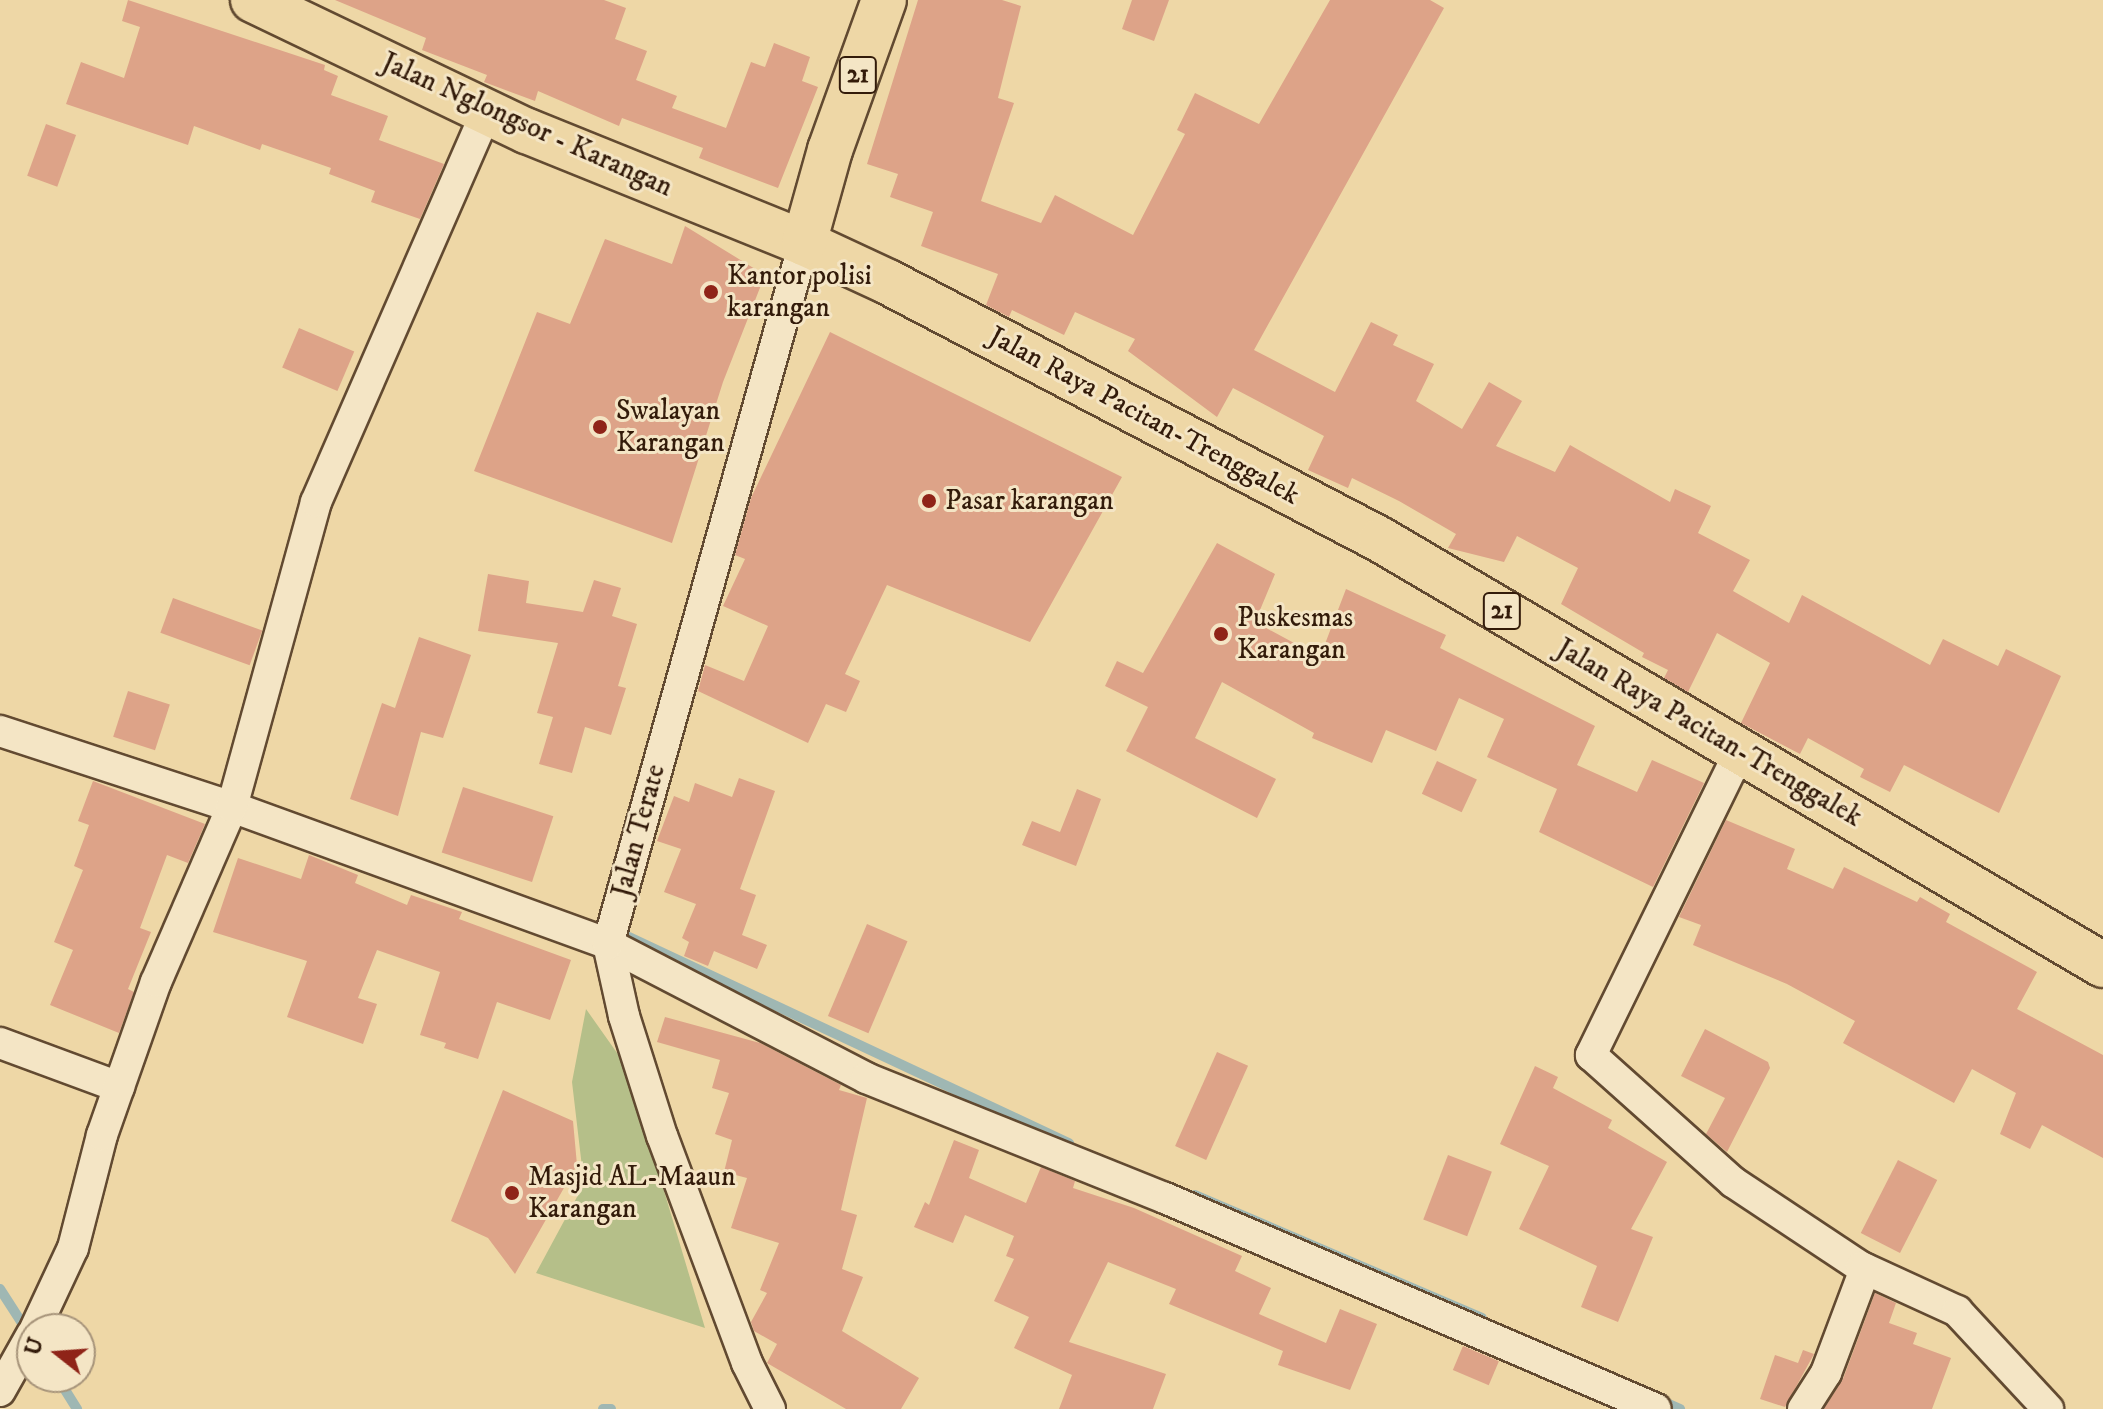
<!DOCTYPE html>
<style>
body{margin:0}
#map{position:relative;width:2103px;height:1409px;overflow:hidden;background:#eed7a6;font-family:"IM FELL DW Pica",serif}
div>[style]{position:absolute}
.green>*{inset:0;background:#b5bf89}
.stream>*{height:10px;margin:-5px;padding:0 5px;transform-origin:5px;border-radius:5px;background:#9fb7b3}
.building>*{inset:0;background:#dda388;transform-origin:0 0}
.roads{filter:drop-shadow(2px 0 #624a31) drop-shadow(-2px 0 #624a31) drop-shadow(0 2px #624a31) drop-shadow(0 -2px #624a31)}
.minor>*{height:30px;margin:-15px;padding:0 15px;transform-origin:15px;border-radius:15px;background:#f4e5c5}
.trunk>*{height:44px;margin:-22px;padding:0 22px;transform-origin:22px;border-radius:22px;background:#eed7a6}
.dots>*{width:22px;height:22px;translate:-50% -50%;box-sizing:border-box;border:4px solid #f4e5c5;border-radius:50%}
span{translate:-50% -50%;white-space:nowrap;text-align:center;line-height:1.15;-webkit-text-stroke:6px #f4e5c5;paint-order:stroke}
.shield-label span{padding:2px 6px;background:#f4e5c5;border:2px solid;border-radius:6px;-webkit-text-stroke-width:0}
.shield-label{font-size:26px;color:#331b0a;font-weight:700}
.street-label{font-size:28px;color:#331b0a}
.poi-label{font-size:28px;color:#331b0a}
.left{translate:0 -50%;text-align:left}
.north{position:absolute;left:16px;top:1313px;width:80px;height:80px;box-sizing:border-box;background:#f4e5c5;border:2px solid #a7947a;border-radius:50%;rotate:287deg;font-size:22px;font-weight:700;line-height:32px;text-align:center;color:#331b0a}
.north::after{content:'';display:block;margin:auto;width:28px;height:36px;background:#8f2418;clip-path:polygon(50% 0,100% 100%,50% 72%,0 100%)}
</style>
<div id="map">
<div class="green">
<div style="clip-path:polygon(586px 1009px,627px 1067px,705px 1328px,536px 1273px,584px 1184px,572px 1082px)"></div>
</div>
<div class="stream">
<div style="left:629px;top:937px;width:486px;rotate:25.1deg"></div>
<div style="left:1195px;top:1195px;width:312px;rotate:23.2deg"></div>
<div style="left:0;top:1289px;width:54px;rotate:57.2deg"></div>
<div style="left:57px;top:1377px;width:38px;rotate:58deg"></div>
<div style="left:1660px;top:1400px;width:22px;rotate:24deg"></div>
<div style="left:603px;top:1409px;width:8px"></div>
</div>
<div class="building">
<div style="clip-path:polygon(128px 0,325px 65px,324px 70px,338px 76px,331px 95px,388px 116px,379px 140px,444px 164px,420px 219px,371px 202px,375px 191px,329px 174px,331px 168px,262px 144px,260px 150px,194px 126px,188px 145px,66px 104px,81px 62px,124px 78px,140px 27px,122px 21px)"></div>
<div style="clip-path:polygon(335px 0,604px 0,626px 8px,615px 39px,647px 51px,636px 80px,677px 96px,672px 108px,726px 128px,751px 62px,765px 67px,774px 43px,810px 57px,802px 81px,818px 87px,778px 188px,699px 158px,703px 148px,622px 118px,619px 126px,538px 91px,535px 101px,484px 82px,487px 75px,422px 50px,426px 38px)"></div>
<div style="clip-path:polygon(918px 0,1002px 0,1021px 6px,998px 98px,1014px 103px,981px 201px,1041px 223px,1055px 195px,1133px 235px,1185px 134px,1177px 130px,1195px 93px,1259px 124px,1330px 0,1430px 0,1444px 8px,1254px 350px,1335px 392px,1371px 322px,1398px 335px,1393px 345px,1434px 364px,1416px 401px,1462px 429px,1489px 382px,1522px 401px,1496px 446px,1555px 472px,1570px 445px,1670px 502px,1675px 489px,1711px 506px,1698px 533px,1750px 560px,1733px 591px,1789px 623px,1802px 595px,1930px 665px,1943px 639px,1998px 666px,2006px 649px,2061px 676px,1999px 813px,1904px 765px,1890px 792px,1860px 777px,1864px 769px,1808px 738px,1800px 754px,1741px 723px,1770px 663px,1717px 633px,1688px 692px,1664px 678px,1668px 670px,1642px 657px,1644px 653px,1561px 604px,1578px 568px,1517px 536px,1504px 562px,1448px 548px,1456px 534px,1399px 501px,1352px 478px,1348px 488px,1308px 470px,1324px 436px,1233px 388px,1217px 417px,1128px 351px,1135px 339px,1075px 312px,1064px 335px,1012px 310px,1009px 317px,986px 305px,998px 274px,921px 246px,933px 212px,890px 197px,898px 174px,867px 164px)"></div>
<div style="clip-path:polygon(1132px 0,1169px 0,1154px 41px,1122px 29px)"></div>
<div style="left:46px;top:124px;width:32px;height:55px;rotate:20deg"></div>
<div style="clip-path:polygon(685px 226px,765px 275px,723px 382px,672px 543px,474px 471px,537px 312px,570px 324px,605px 239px,672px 264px)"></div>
<div style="left:299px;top:328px;width:60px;height:43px;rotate:23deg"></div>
<div style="clip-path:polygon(830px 332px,1122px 477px,1030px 642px,887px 585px,845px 674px,860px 681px,846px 712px,826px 704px,808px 743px,698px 691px,705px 665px,744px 681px,768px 626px,723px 606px,745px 559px,735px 555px,751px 498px)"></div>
<div style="clip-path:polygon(1217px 543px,1275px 574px,1255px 622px,1320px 657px,1346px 589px,1446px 635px,1440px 648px,1595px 726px,1577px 765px,1637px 792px,1652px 760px,1704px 783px,1653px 887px,1539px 832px,1557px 789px,1487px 757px,1504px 719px,1459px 698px,1436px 751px,1386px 730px,1372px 763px,1312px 738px,1314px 733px,1222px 682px,1195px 738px,1276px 779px,1257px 818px,1126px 751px,1148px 707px,1105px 686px,1117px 661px,1143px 673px)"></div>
<div style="clip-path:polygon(488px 574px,529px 581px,526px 603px,583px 612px,594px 580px,621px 588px,612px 616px,637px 624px,618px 686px,626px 688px,611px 735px,585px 727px,572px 773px,539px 764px,553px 717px,537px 713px,558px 643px,478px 631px)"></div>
<div style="left:173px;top:598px;width:95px;height:37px;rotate:20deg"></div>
<div style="clip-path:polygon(419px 637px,471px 655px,443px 738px,421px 732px,398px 816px,350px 799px,382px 703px,395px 708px)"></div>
<div style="left:128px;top:691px;width:44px;height:48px;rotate:18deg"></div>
<div style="left:1437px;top:761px;width:44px;height:36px;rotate:25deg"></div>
<div style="clip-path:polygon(739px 778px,775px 791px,740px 889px,756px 895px,742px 935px,767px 945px,757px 969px,714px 951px,708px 966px,684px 956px,689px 942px,682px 938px,696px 904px,664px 892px,681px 849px,657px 841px,674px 796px,689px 802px,695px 783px,732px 797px)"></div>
<div style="clip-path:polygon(93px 781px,205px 824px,188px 863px,167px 855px,140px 928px,151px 932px,128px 989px,134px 992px,119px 1033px,50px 1005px,73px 950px,54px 942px,83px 870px,74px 866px,89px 825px,78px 821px)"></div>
<div style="left:463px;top:787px;width:95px;height:69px;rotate:18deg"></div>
<div style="clip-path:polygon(1077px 789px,1101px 799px,1076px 866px,1022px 845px,1032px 821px,1060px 832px)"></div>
<div style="clip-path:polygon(1726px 820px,1795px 849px,1787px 869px,1833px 889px,1844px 867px,1917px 902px,1920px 897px,1950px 914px,1946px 922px,2037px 972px,2017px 1009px,2103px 1055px,2103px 1158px,2042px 1125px,2030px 1149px,2000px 1134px,2016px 1093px,1972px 1069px,1954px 1103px,1843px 1043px,1855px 1021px,1787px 984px,1693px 945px,1701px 925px,1679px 917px)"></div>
<div style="clip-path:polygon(309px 855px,358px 875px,355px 883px,407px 905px,411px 895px,462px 912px,459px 919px,571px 960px,550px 1020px,497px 1002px,478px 1059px,444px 1048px,446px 1043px,420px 1035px,440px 972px,377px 950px,358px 998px,377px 1004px,363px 1044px,287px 1017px,307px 961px,213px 932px,238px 858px,301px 879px)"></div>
<div style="left:867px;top:924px;width:44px;height:100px;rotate:23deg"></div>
<div style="clip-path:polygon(665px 1017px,760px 1043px,841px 1085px,839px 1090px,867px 1098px,841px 1210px,857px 1215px,842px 1269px,863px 1277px,842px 1331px,919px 1378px,901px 1409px,846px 1409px,767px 1363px,777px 1344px,754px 1331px,751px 1322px,767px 1293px,760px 1290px,779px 1243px,731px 1228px,747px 1178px,724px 1172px,732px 1140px,715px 1134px,729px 1093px,712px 1088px,720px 1060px,657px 1042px)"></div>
<div style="clip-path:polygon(1705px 1029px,1768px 1062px,1770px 1068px,1727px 1152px,1706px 1134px,1725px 1098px,1681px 1076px)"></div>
<div style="left:1217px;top:1052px;width:34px;height:103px;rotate:24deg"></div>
<div style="clip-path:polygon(1535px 1066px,1558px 1077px,1553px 1088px,1612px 1120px,1608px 1128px,1667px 1162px,1631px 1229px,1653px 1237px,1618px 1322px,1581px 1307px,1597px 1266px,1519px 1229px,1549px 1166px,1500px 1144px)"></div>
<div style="clip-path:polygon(503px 1090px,573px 1121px,577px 1165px,515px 1274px,488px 1238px,451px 1221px)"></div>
<div style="clip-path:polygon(954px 1140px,979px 1150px,969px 1178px,1026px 1203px,1041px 1167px,1075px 1181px,1073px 1188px,1134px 1208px,1242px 1256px,1235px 1271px,1271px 1288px,1259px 1314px,1326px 1343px,1340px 1309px,1377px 1324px,1350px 1390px,1278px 1365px,1283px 1351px,1169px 1304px,1176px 1289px,1108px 1262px,1069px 1342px,1166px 1374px,1153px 1409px,1059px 1409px,1072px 1375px,1014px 1348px,1029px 1317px,994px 1301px,1014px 1259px,1006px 1256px,1014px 1236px,965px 1215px,953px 1243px,914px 1227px,925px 1202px,929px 1205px)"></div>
<div style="left:1448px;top:1155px;width:47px;height:69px;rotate:21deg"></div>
<div style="left:1898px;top:1160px;width:44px;height:82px;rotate:27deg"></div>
<div style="clip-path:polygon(1875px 1293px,1896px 1303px,1889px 1323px,1917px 1333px,1913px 1344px,1951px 1358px,1932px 1409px,1824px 1409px,1843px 1379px)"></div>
<div style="left:1463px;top:1346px;width:39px;height:26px;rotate:23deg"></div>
<div style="clip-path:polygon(1803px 1350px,1814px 1354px,1785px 1407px,1760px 1399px,1775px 1355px,1798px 1363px)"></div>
</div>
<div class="roads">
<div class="minor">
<div style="left:0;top:731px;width:244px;rotate:18.1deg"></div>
<div style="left:232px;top:807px;width:400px;rotate:20deg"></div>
<div style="left:608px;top:944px;width:291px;rotate:27.4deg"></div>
<div style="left:866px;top:1078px;width:322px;rotate:21.9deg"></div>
<div style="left:1165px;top:1198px;width:534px;rotate:23.25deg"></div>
<div style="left:1740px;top:751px;width:339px;rotate:116.1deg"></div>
<div style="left:1591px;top:1055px;width:191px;rotate:41.8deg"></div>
<div style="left:1733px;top:1182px;width:154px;rotate:33.6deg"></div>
<div style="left:1861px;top:1267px;width:106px;rotate:24.6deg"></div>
<div style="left:1957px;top:1311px;width:134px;rotate:47.1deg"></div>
<div style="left:0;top:1043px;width:127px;rotate:20.3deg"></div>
<div style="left:35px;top:1329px;width:89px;rotate:-64.9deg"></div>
<div style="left:73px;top:1248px;width:117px;rotate:-75.6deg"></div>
<div style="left:102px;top:1135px;width:162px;rotate:-70.6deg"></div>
<div style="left:156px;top:982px;width:191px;rotate:-66.5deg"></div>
<div style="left:232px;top:807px;width:316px;rotate:-74.6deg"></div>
<div style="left:316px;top:502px;width:425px;rotate:-66.4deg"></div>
<div style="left:0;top:1391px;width:65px;rotate:-60.7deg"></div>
<div style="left:770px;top:1409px;width:51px;rotate:-116.6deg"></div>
<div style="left:747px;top:1363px;width:242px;rotate:-110.5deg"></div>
<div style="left:662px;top:1136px;width:126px;rotate:-107.6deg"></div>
<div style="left:624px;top:1016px;width:74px;rotate:-102.5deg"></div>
<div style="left:608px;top:944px;width:728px;rotate:-74.38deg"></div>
<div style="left:1803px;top:1409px;width:43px;rotate:-57.4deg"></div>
<div style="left:1826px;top:1373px;width:111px;rotate:-69.4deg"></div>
</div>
<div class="trunk">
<div style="left:253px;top:0;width:304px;rotate:25.6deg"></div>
<div style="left:527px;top:131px;width:299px;rotate:22deg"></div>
<div style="left:804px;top:243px;width:93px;rotate:24.9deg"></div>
<div style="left:888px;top:282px;width:556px;rotate:27.62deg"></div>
<div style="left:1381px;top:540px;width:838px;rotate:30.48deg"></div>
<div style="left:804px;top:243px;width:97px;rotate:-74.4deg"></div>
<div style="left:830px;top:150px;width:159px;rotate:-70.2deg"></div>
</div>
</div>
<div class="dots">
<div style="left:711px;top:292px;background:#8f2418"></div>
<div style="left:600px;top:427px;background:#8f2418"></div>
<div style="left:929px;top:501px;background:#8f2418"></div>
<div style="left:1221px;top:634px;background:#8f2418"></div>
<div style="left:512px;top:1193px;background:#8f2418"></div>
</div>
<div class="shield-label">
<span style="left:858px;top:75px">21</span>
<span style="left:1502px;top:611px">21</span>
</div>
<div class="street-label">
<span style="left:527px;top:125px;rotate:24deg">Jalan Nglongsor - Karangan</span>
<span style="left:1144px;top:416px;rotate:28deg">Jalan Raya Pacitan-Trenggalek</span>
<span style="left:1709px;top:733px;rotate:30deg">Jalan Raya Pacitan-Trenggalek</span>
<span style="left:639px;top:831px;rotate:-75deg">Jalan Terate</span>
</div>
<div class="poi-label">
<span class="left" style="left:727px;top:292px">Kantor polisi<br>karangan</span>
<span class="left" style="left:616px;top:427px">Swalayan<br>Karangan</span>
<span class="left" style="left:945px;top:501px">Pasar karangan</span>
<span class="left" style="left:1237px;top:634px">Puskesmas<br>Karangan</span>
<span class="left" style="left:528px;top:1193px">Masjid AL-Maaun<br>Karangan</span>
</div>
<div class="north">U</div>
</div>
